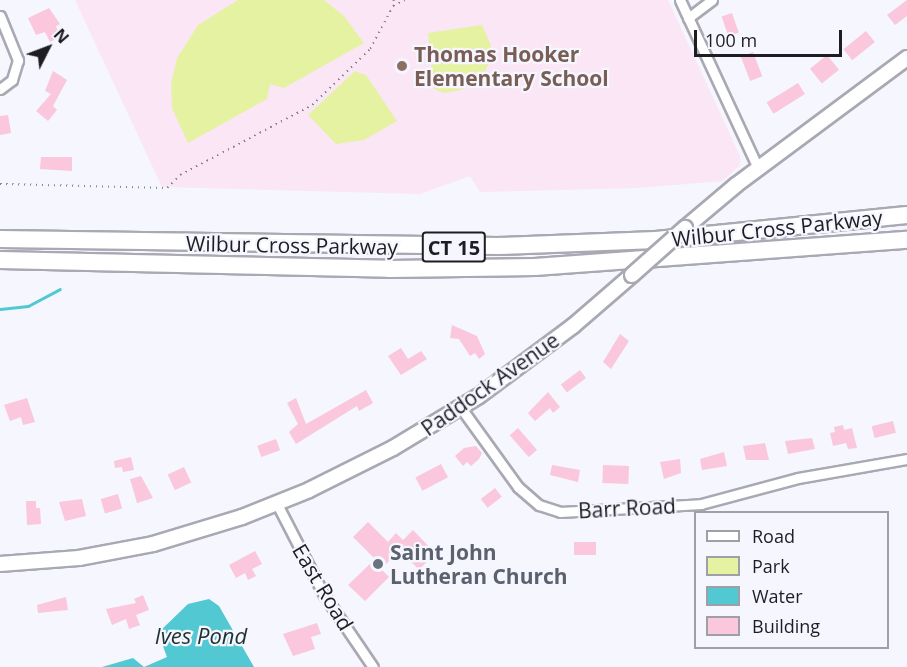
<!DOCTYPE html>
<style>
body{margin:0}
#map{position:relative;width:907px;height:667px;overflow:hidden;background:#f5f6fe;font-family:"Open Sans",sans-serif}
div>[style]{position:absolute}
.education>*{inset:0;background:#fae6f5}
.green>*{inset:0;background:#e4f2a2}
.water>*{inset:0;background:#52c8d3}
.stream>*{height:3px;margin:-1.5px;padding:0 1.5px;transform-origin:1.5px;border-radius:1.5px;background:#52c8d3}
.building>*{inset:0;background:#fac7dc;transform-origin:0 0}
.path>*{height:1.5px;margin-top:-0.75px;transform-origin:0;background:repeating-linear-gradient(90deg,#87878d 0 1.5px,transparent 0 6px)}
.roads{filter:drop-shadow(2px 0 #a9a9b3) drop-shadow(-2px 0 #a9a9b3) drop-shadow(0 2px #a9a9b3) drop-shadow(0 -2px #a9a9b3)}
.minor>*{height:9px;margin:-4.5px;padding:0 4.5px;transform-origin:4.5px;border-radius:4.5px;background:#fff}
.secondary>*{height:14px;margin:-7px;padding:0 7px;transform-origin:7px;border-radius:7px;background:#fff}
.motorway>*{height:16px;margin:-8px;padding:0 8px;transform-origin:8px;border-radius:8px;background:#fff}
.bridges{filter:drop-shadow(2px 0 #a9a9b3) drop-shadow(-2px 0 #a9a9b3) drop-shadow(0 2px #a9a9b3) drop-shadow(0 -2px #a9a9b3)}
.secondary-bridge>*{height:14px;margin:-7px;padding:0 7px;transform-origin:7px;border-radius:7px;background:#fff}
.dots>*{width:16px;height:16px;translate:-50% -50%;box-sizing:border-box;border:3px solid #f5f6fe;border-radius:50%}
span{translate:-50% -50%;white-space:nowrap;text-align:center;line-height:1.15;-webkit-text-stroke:4.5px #f5f6fe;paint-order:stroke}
.shield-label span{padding:2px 4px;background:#f5f6fe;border:2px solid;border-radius:4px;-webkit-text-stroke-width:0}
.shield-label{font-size:20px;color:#1e1e22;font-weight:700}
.education-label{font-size:21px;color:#785e54;font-weight:700}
.left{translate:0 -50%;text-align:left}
.street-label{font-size:21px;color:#1e1e22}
.worship-label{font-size:21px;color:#5b616d;font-weight:700}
.water-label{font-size:22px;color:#1d3234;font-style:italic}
.legend{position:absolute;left:694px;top:511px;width:195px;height:138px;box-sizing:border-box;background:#f5f6fe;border:2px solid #9fa0a6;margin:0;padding:8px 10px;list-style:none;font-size:18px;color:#1e1e22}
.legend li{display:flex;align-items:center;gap:12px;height:30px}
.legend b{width:30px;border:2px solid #9fa0a6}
.north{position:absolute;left:18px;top:18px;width:60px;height:60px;-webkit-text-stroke:4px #f5f6fe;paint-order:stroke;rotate:48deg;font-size:16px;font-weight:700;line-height:24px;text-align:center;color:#1e1e22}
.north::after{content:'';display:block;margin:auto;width:21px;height:27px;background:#1e1e22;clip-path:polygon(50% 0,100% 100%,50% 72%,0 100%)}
.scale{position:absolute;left:694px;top:30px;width:148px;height:27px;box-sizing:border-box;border:3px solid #1e1e22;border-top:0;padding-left:8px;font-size:18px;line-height:21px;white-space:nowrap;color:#1e1e22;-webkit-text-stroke:4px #f5f6fe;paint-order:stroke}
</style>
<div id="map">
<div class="education">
<div style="clip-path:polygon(75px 0,668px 0,740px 156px,740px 165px,723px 181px,638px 188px,480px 192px,470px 176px,420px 194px,162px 187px)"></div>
</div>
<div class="green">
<div style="clip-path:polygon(238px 0,324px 0,344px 16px,364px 43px,284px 88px,270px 84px,267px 99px,188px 143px,172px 108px,171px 84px,177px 58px,198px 25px)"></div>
<div style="clip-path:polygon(482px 25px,491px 45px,488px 65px,483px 75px,461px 90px,444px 93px,434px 89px,428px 33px)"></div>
<div style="clip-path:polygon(355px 71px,366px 75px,397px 121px,364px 140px,336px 144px,308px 115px)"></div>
</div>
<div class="water">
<div style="clip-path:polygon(209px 599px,219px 606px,254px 667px,102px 667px,133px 658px,144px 667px,167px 657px,158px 633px,188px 604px)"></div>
</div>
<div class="stream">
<div style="left:0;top:309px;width:28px;rotate:-6deg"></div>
<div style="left:28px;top:306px;width:36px;rotate:-28deg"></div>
</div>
<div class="building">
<div style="clip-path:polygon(907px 0,907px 16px,895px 25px,887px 15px)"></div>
<div style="clip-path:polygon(49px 8px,60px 24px,56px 26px,60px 37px,50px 42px,45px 32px,36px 35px,28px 18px)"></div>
<div style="left:732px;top:13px;width:21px;height:11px;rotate:71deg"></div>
<div style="left:866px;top:31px;width:14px;height:29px;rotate:51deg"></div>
<div style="left:753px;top:52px;width:26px;height:13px;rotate:69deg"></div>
<div style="left:827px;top:55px;width:19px;height:22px;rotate:51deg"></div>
<div style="clip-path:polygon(53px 71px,67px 80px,53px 106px,57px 110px,48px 121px,36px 111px,51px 94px,45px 91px)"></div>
<div style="left:798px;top:83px;width:13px;height:37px;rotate:58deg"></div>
<div style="clip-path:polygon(8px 115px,11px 133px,0 135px,0 116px)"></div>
<div style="clip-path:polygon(41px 157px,72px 157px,72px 171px,40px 169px)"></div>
<div style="clip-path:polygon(452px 325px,477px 336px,485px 354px,479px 359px,475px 353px,470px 356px,459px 339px,450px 338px)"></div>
<div style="clip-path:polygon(620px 334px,629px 341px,611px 369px,603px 362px)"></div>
<div style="clip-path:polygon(401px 348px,408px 359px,421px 351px,427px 359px,401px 375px,388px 356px)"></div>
<div style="left:580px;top:370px;width:10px;height:24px;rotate:53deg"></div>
<div style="clip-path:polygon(366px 390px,373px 403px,359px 411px,357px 406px,296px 444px,289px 432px,298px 424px,287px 403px,296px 398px,306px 424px)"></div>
<div style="clip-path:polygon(548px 392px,560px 407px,553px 413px,550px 408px,535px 421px,528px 413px)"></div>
<div style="clip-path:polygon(27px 398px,35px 422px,23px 425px,21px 417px,10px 421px,4px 405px)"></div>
<div style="left:893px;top:421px;width:12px;height:22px;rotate:76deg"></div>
<div style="clip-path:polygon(843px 425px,844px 430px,852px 428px,857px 448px,848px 449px,846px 443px,833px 446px,830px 433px,835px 432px,834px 427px)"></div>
<div style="left:518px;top:428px;width:29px;height:11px;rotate:49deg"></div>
<div style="clip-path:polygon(812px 438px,815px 449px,788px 454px,785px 441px)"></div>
<div style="left:276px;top:439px;width:12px;height:20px;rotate:70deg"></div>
<div style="clip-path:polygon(765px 443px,769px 460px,746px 460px,743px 446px)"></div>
<div style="clip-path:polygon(476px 446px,482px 453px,479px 459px,471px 466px,467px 462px,463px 466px,455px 456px,464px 448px)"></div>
<div style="clip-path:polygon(724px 452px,727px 466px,702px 470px,700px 459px)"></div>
<div style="clip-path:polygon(131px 457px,134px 470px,123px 472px,122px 467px,115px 468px,114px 461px)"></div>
<div style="clip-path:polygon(680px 459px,681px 473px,664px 479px,660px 462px)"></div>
<div style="left:441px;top:464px;width:15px;height:29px;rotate:62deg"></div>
<div style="clip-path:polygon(552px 465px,580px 470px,578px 482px,550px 475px)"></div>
<div style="left:603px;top:465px;width:26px;height:18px;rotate:2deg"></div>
<div style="left:184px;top:467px;width:17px;height:18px;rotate:65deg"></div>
<div style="clip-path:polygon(141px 476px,153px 498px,137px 503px,130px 479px)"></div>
<div style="left:495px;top:488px;width:11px;height:18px;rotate:52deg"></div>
<div style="left:118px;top:494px;width:15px;height:18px;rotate:74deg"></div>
<div style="clip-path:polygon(82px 499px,86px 516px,65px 521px,59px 502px)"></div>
<div style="clip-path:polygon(26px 501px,36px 501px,36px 508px,40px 508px,41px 524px,27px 525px)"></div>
<div style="clip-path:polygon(368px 522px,388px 542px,396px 533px,403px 540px,413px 530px,435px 553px,419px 570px,400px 550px,381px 569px,389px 577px,365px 601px,348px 585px,375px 559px,353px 537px)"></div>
<div style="left:574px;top:542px;width:22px;height:13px"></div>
<div style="clip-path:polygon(255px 551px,262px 564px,252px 569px,256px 576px,248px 580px,245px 573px,236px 578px,229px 565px)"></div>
<div style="clip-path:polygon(143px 595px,149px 610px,136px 615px,140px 625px,129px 629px,126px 619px,112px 625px,106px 609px,136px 603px,134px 599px)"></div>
<div style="clip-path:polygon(66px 597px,68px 610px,38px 613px,37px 605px)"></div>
<div style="clip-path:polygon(317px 623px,321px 634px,311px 637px,315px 649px,293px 656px,283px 634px)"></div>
</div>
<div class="path">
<div style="left:394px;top:0;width:6px;rotate:99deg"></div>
<div style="left:393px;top:6px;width:13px;rotate:-27deg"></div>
<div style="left:0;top:184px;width:167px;rotate:1.4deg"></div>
<div style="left:167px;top:188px;width:18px;rotate:-45deg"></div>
<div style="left:180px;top:175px;width:149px;rotate:-27.9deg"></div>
<div style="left:312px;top:105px;width:81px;rotate:-44deg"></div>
<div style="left:370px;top:49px;width:49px;rotate:-61.9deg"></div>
</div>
<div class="roads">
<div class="minor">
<div style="left:680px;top:0;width:185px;rotate:65.1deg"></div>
<div style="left:0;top:16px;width:48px;rotate:67.8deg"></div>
<div style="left:18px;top:60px;width:21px;rotate:107deg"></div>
<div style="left:12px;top:80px;width:15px;rotate:143deg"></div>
<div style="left:688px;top:18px;width:30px;rotate:-37deg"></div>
<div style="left:461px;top:408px;width:97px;rotate:54.2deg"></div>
<div style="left:518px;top:487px;width:28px;rotate:41deg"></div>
<div style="left:539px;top:505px;width:22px;rotate:18deg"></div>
<div style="left:560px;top:512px;width:141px;rotate:-3.2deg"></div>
<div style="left:701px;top:504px;width:100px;rotate:-15deg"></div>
<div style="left:798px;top:478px;width:111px;rotate:-9.9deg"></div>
<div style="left:277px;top:504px;width:102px;rotate:62.7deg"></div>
<div style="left:324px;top:595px;width:87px;rotate:55.8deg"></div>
</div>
<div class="secondary">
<div style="left:685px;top:228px;width:67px;rotate:-40.1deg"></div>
<div style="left:736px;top:185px;width:213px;rotate:-36.6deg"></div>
<div style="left:0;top:564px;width:79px;rotate:-4.3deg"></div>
<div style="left:79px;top:558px;width:75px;rotate:-10.7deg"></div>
<div style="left:153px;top:544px;width:93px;rotate:-16.9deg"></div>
<div style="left:242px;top:517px;width:72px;rotate:-21.9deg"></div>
<div style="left:309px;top:490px;width:94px;rotate:-26.6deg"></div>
<div style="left:393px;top:448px;width:100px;rotate:-31.2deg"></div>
<div style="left:479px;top:396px;width:117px;rotate:-36.7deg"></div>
<div style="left:573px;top:326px;width:78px;rotate:-40.8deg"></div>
</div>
<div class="motorway">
<div style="left:0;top:239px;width:498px;rotate:0.8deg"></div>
<div style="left:498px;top:246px;width:158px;rotate:-2.2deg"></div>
<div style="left:656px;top:240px;width:252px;rotate:-5.7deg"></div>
<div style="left:0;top:260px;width:389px;rotate:1.3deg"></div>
<div style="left:389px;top:269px;width:146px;rotate:-0.8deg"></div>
<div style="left:535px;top:267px;width:373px;rotate:-4.2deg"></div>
</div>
</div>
<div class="bridges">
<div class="secondary-bridge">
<div style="left:632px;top:275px;width:71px;rotate:-41.6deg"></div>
</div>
</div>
<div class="dots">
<div style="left:402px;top:66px;background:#8d6e63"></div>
<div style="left:378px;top:564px;background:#6b7280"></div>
</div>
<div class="shield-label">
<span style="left:454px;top:247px">CT 15</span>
</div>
<div class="education-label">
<span class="left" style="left:414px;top:66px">Thomas Hooker<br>Elementary School</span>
</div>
<div class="street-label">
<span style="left:777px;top:228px;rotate:-6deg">Wilbur Cross Parkway</span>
<span style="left:292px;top:245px;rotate:1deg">Wilbur Cross Parkway</span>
<span style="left:490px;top:384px;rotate:-35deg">Paddock Avenue</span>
<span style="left:627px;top:508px;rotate:-3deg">Barr Road</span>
<span style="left:323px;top:587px;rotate:59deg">East Road</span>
</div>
<div class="worship-label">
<span class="left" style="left:390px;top:564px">Saint John<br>Lutheran Church</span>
</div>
<div class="water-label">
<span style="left:201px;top:636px">Ives Pond</span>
</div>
<ul class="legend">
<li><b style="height:8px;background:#fff"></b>Road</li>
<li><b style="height:16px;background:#e4f2a2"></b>Park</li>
<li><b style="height:16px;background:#52c8d3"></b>Water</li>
<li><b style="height:16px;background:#fac7dc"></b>Building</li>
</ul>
<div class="north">N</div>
<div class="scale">100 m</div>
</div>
